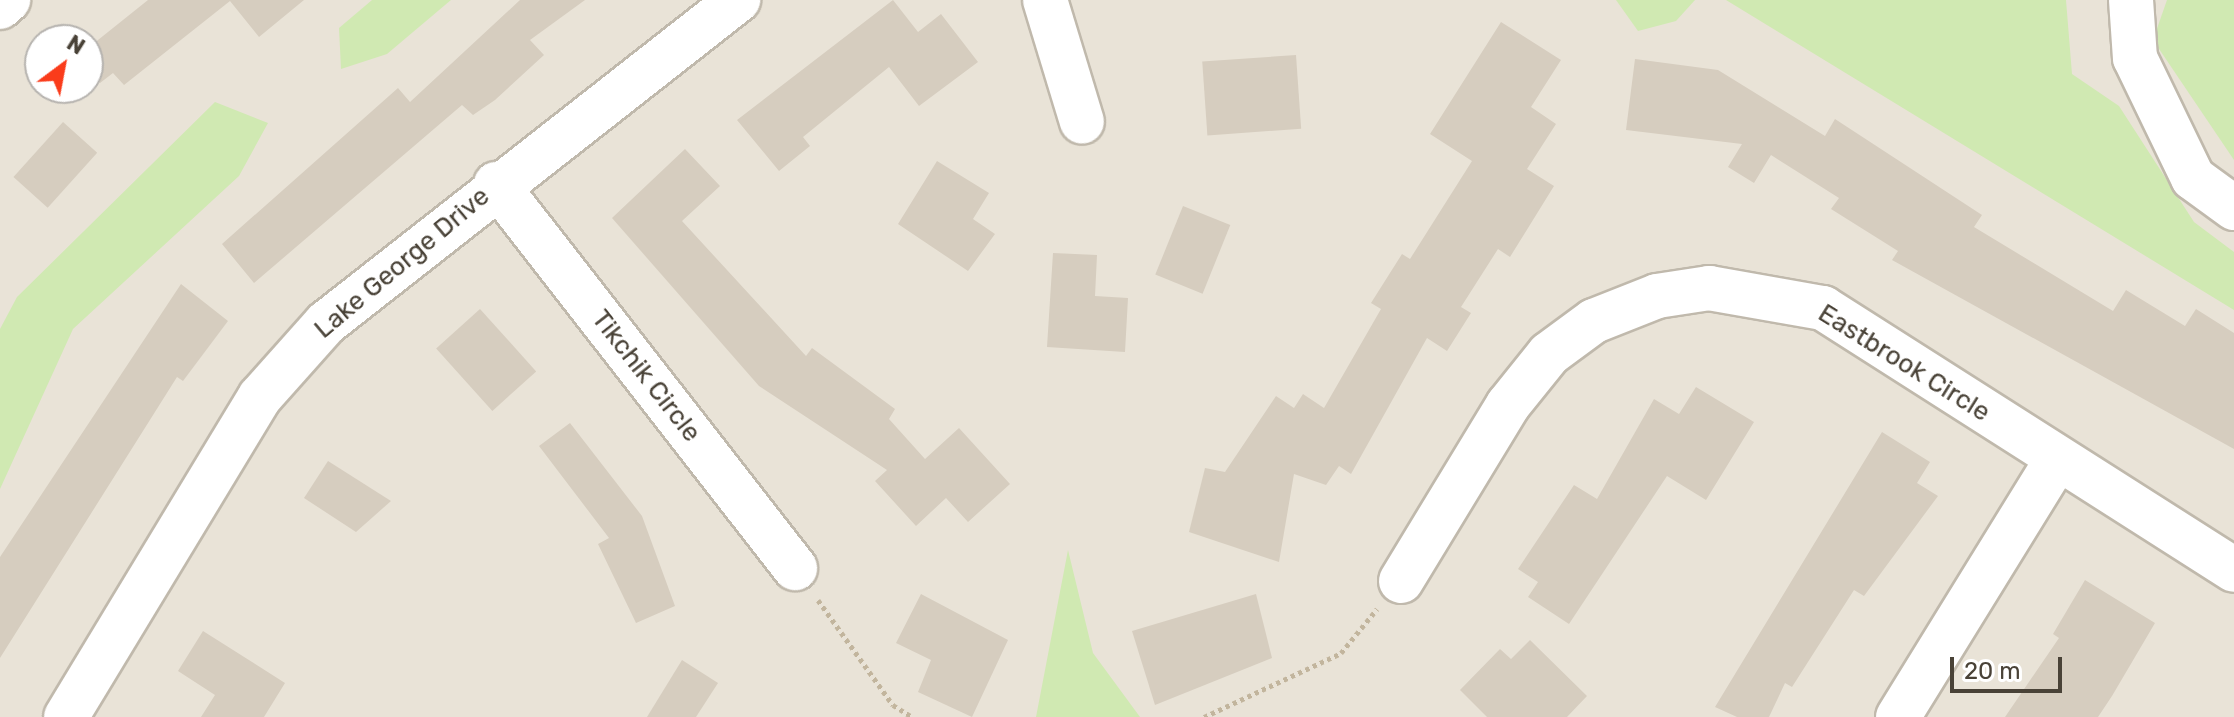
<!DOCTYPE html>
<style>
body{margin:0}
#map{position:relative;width:2234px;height:717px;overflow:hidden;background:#f5f1e9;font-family:Rubik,sans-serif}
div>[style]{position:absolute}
.residential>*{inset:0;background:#e9e3d7}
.green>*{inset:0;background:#d0e9b2}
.building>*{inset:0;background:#d6cdbf;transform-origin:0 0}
.path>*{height:5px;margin-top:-2.5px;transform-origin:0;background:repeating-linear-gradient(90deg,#c2b59d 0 4px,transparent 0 8px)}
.roads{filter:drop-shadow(2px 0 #c0b9ac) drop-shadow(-2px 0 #c0b9ac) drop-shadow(0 2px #c0b9ac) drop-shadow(0 -2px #c0b9ac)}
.street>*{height:44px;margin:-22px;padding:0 22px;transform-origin:22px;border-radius:22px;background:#fff}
span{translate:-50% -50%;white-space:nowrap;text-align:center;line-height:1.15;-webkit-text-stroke:7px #fff;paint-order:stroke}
.street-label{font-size:26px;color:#494237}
.north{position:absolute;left:24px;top:24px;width:80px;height:80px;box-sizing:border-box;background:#fff;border:2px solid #b6b3af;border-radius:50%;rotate:32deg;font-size:22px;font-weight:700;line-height:32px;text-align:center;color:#494237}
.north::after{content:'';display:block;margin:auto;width:28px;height:36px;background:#fa3c1b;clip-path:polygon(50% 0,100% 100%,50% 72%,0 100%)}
.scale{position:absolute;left:1950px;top:657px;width:112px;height:36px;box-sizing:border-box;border:4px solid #494237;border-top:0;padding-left:10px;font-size:24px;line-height:28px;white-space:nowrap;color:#494237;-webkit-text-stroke:6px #fff;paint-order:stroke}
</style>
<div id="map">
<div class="residential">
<div style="clip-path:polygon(evenodd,0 0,2234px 0,2234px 717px,0 717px,0 0,40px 40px,88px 40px,88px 88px,40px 88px,40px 40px)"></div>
</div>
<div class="green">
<div style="clip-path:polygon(372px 0,451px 0,387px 54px,341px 69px,339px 28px)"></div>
<div style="clip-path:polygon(1616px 0,1695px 0,1676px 21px,1638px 31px)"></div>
<div style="clip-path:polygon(1726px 0,2066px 0,2072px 74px,2119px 106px,2194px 222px,2234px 252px,2234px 310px)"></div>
<div style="clip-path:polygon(2167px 0,2234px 0,2234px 160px,2153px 40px)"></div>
<div style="clip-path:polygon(215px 102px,268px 123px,239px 176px,73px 329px,0 489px,0 329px,17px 297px)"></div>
<div style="clip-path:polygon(1068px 550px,1093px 653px,1140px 717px,1036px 717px)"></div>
</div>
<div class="building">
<div style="clip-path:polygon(148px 0,304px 0,259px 37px,230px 1px,124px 85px,113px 73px,100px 83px,88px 67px,88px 48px)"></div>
<div style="clip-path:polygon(520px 0,585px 0,530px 40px,544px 55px,495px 100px,473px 115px,462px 105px,254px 283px,222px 244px,398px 88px,410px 102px)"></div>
<div style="clip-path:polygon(893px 0,918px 32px,941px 14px,978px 62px,919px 106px,889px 67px,803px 137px,810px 146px,779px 171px,737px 120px)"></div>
<div style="clip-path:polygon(1501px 22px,1561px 60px,1531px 107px,1556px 124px,1527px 169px,1554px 186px,1510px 257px,1498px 249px,1461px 307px,1471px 313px,1447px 351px,1427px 338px,1351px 474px,1339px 466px,1326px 485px,1294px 474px,1279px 562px,1189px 532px,1205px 468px,1225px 472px,1276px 396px,1294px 408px,1303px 394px,1324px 408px,1381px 309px,1371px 303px,1402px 254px,1410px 259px,1472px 161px,1430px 134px)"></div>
<div style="left:1296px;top:55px;width:74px;height:94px;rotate:86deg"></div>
<div style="clip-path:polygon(1635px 59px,1718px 70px,1825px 136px,1835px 119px,1982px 215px,1974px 227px,2113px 311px,2126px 290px,2185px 326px,2196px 309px,2234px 333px,2234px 449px,1892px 260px,1898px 251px,1831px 209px,1839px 198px,1771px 155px,1754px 183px,1728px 167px,1742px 144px,1626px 130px)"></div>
<div style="left:63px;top:122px;width:46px;height:74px;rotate:42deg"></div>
<div style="clip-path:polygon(685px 149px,720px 186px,682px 221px,806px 356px,812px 348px,895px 409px,889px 419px,925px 459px,959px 428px,1010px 484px,968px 522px,946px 498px,916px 526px,875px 481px,887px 470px,759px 386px,612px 218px)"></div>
<div style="clip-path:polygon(937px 161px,989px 193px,973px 219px,995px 234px,968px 271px,898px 224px)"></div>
<div style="left:1183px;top:206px;width:51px;height:74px;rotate:22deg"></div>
<div style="clip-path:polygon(1053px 253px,1097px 255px,1095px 296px,1128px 298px,1125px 352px,1047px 347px)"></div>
<div style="clip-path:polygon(181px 284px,228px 321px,183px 381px,177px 377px,0 658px,0 557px)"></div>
<div style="left:480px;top:309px;width:84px;height:59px;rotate:48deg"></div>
<div style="clip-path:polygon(1696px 387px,1754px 422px,1706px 500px,1667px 476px,1569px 624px,1528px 597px,1538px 582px,1518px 569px,1574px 485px,1597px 499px,1654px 399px,1679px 414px)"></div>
<div style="clip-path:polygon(570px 423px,642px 516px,675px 606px,636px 623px,598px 544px,609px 538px,539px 446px)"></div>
<div style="clip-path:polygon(1882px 432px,1930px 462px,1917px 483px,1938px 496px,1864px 596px,1854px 590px,1792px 687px,1785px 683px,1769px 717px,1737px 717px,1715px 707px)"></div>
<div style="clip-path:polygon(328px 461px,391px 501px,356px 532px,304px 498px)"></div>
<div style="clip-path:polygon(2085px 580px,2155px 623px,2112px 696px,2098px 717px,2005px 717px,2059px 638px,2053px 634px)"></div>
<div style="clip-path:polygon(921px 594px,1008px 640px,972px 717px,918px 692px,931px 660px,896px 643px)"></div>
<div style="clip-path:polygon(1256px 594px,1272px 658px,1155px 705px,1132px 631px)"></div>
<div style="clip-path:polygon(203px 631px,285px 683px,264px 717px,201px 717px,215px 695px,178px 671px)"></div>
<div style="clip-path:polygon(1530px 640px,1587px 696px,1567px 717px,1487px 717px,1460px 690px,1500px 649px,1511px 659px)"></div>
<div style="clip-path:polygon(682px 660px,718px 683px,696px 717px,647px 717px)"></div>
</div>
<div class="path">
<div style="left:818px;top:600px;width:129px;rotate:54.5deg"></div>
<div style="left:893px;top:705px;width:22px;rotate:32deg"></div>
<div style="left:1204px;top:717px;width:151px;rotate:-25deg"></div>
<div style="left:1341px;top:653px;width:57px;rotate:-50.7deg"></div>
</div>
<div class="roads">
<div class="street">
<div style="left:1045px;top:0;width:127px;rotate:73.1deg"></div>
<div style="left:2131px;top:0;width:58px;rotate:86.1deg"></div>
<div style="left:2135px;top:58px;width:133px;rotate:64.2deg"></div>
<div style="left:2193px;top:178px;width:51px;rotate:36.2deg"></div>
<div style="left:0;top:7px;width:11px;rotate:-41deg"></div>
<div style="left:496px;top:184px;width:487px;rotate:52.1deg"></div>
<div style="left:1401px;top:581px;width:206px;rotate:-58.7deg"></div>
<div style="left:1508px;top:405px;width:65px;rotate:-51.2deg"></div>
<div style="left:1549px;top:354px;width:56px;rotate:-36.3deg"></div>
<div style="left:1594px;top:321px;width:68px;rotate:-21.6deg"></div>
<div style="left:1657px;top:296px;width:53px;rotate:-8.7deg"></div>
<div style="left:1709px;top:288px;width:116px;rotate:10deg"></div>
<div style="left:1823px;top:308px;width:487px;rotate:32.5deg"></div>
<div style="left:66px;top:717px;width:374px;rotate:-58.8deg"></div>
<div style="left:260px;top:397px;width:99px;rotate:-48.3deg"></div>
<div style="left:326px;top:323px;width:524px;rotate:-38.1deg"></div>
<div style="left:1898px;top:717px;width:302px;rotate:-58.3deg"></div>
</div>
</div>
<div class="street-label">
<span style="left:402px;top:263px;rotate:-40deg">Lake George Drive</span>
<span style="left:1904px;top:363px;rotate:32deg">Eastbrook Circle</span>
<span style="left:646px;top:376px;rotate:52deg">Tikchik Circle</span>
</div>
<div class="north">N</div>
<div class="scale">20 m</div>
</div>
